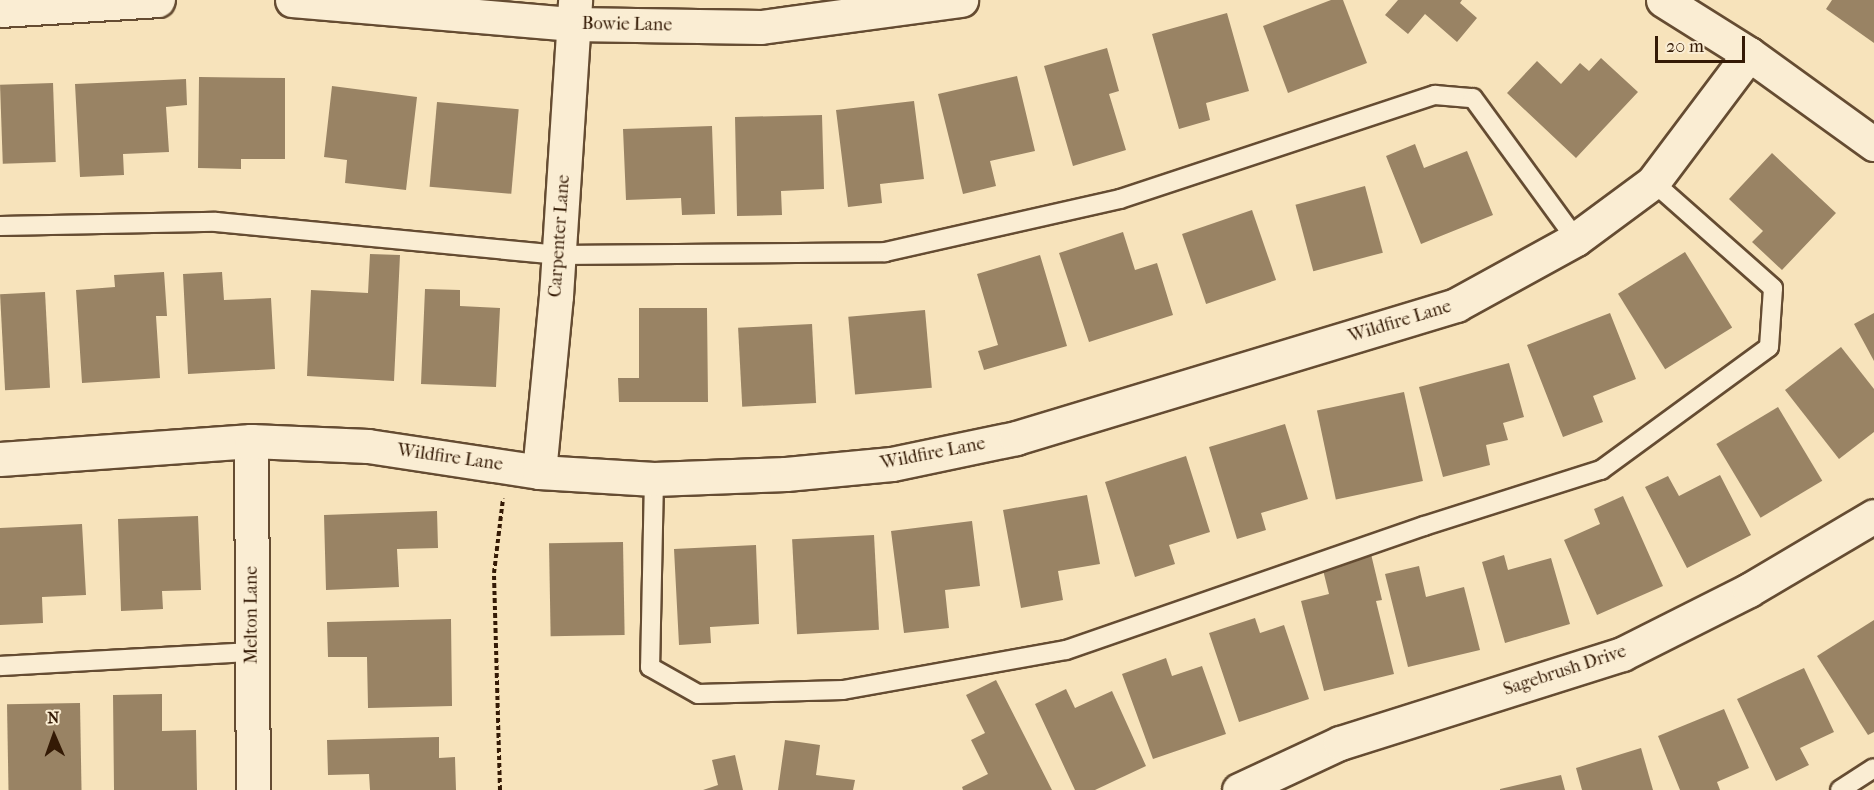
<!DOCTYPE html>
<style>
body{margin:0}
#map{position:relative;width:1874px;height:790px;overflow:hidden;background:#f7e3bb;font-family:"IM FELL French Canon",serif}
div>[style]{position:absolute}
.building>*{inset:0;background:#998364;transform-origin:0 0}
.path>*{height:4px;margin-top:-2px;transform-origin:0;background:repeating-linear-gradient(90deg,#341a05 0 4.5px,transparent 0 7.5px)}
.roads{filter:drop-shadow(2px 0 #654c32) drop-shadow(-2px 0 #654c32) drop-shadow(0 2px #654c32) drop-shadow(0 -2px #654c32)}
.lane>*{height:18px;margin:-9px;padding:0 9px;transform-origin:9px;border-radius:9px;background:#faedd3}
.street>*{height:33px;margin:-16.5px;padding:0 16.5px;transform-origin:16.5px;border-radius:16.5px;background:#faedd3}
.secondary>*{height:33px;margin:-16.5px;padding:0 16.5px;transform-origin:16.5px;border-radius:16.5px;background:#faedd3}
span{translate:-50% -50%;white-space:nowrap;text-align:center;line-height:1.15;-webkit-text-stroke:5px #faedd3;paint-order:stroke}
.street-label{font-size:18px;color:#341a05}
.north{position:absolute;left:24px;top:706px;width:60px;height:60px;-webkit-text-stroke:4px #faedd3;paint-order:stroke;rotate:358deg;font-size:16px;font-weight:700;line-height:24px;text-align:center;color:#341a05}
.north::after{content:'';display:block;margin:auto;width:21px;height:27px;background:#341a05;clip-path:polygon(50% 0,100% 100%,50% 72%,0 100%)}
.scale{position:absolute;left:1655px;top:36px;width:90px;height:27px;box-sizing:border-box;border:3px solid #341a05;border-top:0;padding-left:8px;font-size:18px;line-height:21px;white-space:nowrap;color:#341a05;-webkit-text-stroke:4px #faedd3;paint-order:stroke}
</style>
<div id="map">
<div class="building">
<div style="clip-path:polygon(1331px 0,1343px 0,1367px 63px,1288px 93px,1263px 26px)"></div>
<div style="clip-path:polygon(1398px 0,1462px 0,1460px 3px,1477px 18px,1457px 42px,1425px 14px,1408px 34px,1385px 15px)"></div>
<div style="clip-path:polygon(1832px 0,1874px 0,1874px 43px,1826px 9px)"></div>
<div style="clip-path:polygon(1227px 13px,1249px 91px,1206px 103px,1210px 120px,1179px 129px,1152px 34px)"></div>
<div style="clip-path:polygon(1107px 48px,1119px 91px,1109px 94px,1126px 150px,1073px 166px,1044px 66px)"></div>
<div style="clip-path:polygon(1601px 58px,1638px 92px,1576px 158px,1507px 93px,1537px 61px,1561px 84px,1580px 63px,1589px 71px)"></div>
<div style="clip-path:polygon(1017px 76px,1035px 151px,990px 161px,996px 186px,963px 194px,938px 94px)"></div>
<div style="clip-path:polygon(199px 77px,285px 78px,285px 159px,241px 159px,241px 169px,198px 168px)"></div>
<div style="clip-path:polygon(186px 79px,187px 105px,166px 107px,169px 152px,123px 154px,124px 175px,80px 177px,75px 84px)"></div>
<div style="left:53px;top:83px;width:79px;height:53px;rotate:88deg"></div>
<div style="clip-path:polygon(332px 86px,417px 97px,406px 190px,345px 183px,347px 160px,324px 157px)"></div>
<div style="clip-path:polygon(914px 101px,924px 179px,880px 184px,882px 203px,848px 207px,836px 110px)"></div>
<div style="left:437px;top:102px;width:82px;height:85px;rotate:5deg"></div>
<div style="clip-path:polygon(822px 115px,824px 189px,781px 191px,782px 215px,737px 216px,735px 117px)"></div>
<div style="clip-path:polygon(712px 126px,715px 214px,682px 215px,681px 198px,626px 200px,623px 129px)"></div>
<div style="clip-path:polygon(1415px 144px,1424px 168px,1467px 151px,1493px 215px,1421px 244px,1386px 156px)"></div>
<div style="clip-path:polygon(1772px 153px,1836px 213px,1782px 270px,1752px 242px,1763px 231px,1729px 199px)"></div>
<div style="left:1365px;top:186px;width:69px;height:72px;rotate:75deg"></div>
<div style="left:1252px;top:210px;width:74px;height:74px;rotate:71deg"></div>
<div style="clip-path:polygon(1123px 232px,1135px 270px,1157px 263px,1173px 315px,1089px 342px,1059px 253px)"></div>
<div style="left:1685px;top:252px;width:89px;height:79px;rotate:58deg"></div>
<div style="clip-path:polygon(370px 254px,400px 255px,394px 381px,307px 376px,311px 290px,368px 293px)"></div>
<div style="clip-path:polygon(1040px 255px,1067px 346px,984px 370px,978px 351px,998px 345px,977px 274px)"></div>
<div style="clip-path:polygon(164px 272px,167px 316px,156px 316px,160px 378px,82px 383px,76px 290px,115px 287px,114px 275px)"></div>
<div style="clip-path:polygon(222px 272px,224px 300px,271px 298px,275px 369px,188px 374px,183px 274px)"></div>
<div style="clip-path:polygon(425px 289px,460px 290px,460px 306px,500px 308px,496px 387px,421px 384px)"></div>
<div style="left:45px;top:292px;width:96px;height:45px;rotate:87deg"></div>
<div style="clip-path:polygon(639px 308px,707px 308px,708px 402px,619px 402px,618px 378px,639px 378px)"></div>
<div style="left:925px;top:310px;width:78px;height:77px;rotate:85deg"></div>
<div style="clip-path:polygon(1610px 313px,1636px 379px,1593px 396px,1603px 422px,1563px 437px,1527px 345px)"></div>
<div style="clip-path:polygon(1874px 313px,1874px 361px,1854px 324px)"></div>
<div style="left:812px;top:324px;width:79px;height:74px;rotate:87deg"></div>
<div style="clip-path:polygon(1841px 347px,1874px 389px,1874px 432px,1839px 459px,1785px 390px)"></div>
<div style="clip-path:polygon(1509px 363px,1524px 417px,1503px 423px,1508px 440px,1486px 445px,1490px 465px,1443px 477px,1419px 387px)"></div>
<div style="left:1404px;top:392px;width:91px;height:89px;rotate:78deg"></div>
<div style="left:1778px;top:407px;width:86px;height:72px;rotate:59deg"></div>
<div style="clip-path:polygon(1285px 424px,1308px 499px,1261px 513px,1266px 530px,1237px 539px,1209px 447px)"></div>
<div style="clip-path:polygon(1186px 456px,1210px 532px,1169px 545px,1175px 564px,1135px 577px,1105px 482px)"></div>
<div style="clip-path:polygon(1720px 475px,1751px 535px,1687px 568px,1645px 487px,1668px 476px,1679px 496px)"></div>
<div style="clip-path:polygon(1087px 495px,1100px 564px,1058px 571px,1063px 600px,1021px 608px,1003px 510px)"></div>
<div style="clip-path:polygon(1623px 496px,1663px 586px,1597px 615px,1564px 540px,1600px 524px,1594px 509px)"></div>
<div style="clip-path:polygon(437px 511px,438px 548px,397px 549px,399px 587px,326px 590px,324px 515px)"></div>
<div style="clip-path:polygon(198px 516px,201px 590px,162px 591px,163px 609px,121px 611px,118px 519px)"></div>
<div style="clip-path:polygon(972px 521px,980px 586px,945px 590px,949px 628px,904px 633px,891px 531px)"></div>
<div style="clip-path:polygon(82px 524px,86px 595px,42px 597px,43px 623px,0 625px,0 528px)"></div>
<div style="left:874px;top:535px;width:95px;height:82px;rotate:87deg"></div>
<div style="left:623px;top:542px;width:93px;height:74px;rotate:89deg"></div>
<div style="clip-path:polygon(756px 545px,759px 624px,710px 627px,711px 643px,679px 645px,674px 549px)"></div>
<div style="clip-path:polygon(1371px 554px,1382px 600px,1376px 601px,1394px 674px,1324px 691px,1301px 601px,1329px 594px,1322px 566px)"></div>
<div style="clip-path:polygon(1504px 555px,1508px 570px,1551px 558px,1570px 624px,1505px 643px,1482px 562px)"></div>
<div style="clip-path:polygon(1419px 566px,1426px 597px,1464px 587px,1480px 650px,1408px 667px,1385px 574px)"></div>
<div style="clip-path:polygon(1255px 618px,1260px 633px,1284px 625px,1309px 699px,1239px 722px,1209px 633px)"></div>
<div style="clip-path:polygon(451px 619px,452px 706px,368px 708px,367px 657px,328px 657px,327px 622px)"></div>
<div style="clip-path:polygon(1874px 620px,1874px 732px,1868px 735px,1817px 656px)"></div>
<div style="clip-path:polygon(1166px 658px,1172px 676px,1202px 666px,1226px 734px,1153px 759px,1122px 674px)"></div>
<div style="clip-path:polygon(1804px 668px,1834px 732px,1800px 748px,1809px 765px,1776px 781px,1737px 699px)"></div>
<div style="clip-path:polygon(996px 680px,1052px 790px,963px 790px,962px 787px,988px 774px,971px 740px,985px 733px,966px 695px)"></div>
<div style="clip-path:polygon(1066px 689px,1075px 708px,1112px 691px,1146px 766px,1095px 790px,1075px 790px,1035px 704px)"></div>
<div style="clip-path:polygon(162px 694px,162px 731px,196px 730px,197px 790px,114px 790px,113px 695px)"></div>
<div style="left:80px;top:703px;width:87px;height:73px;rotate:89deg"></div>
<div style="clip-path:polygon(1724px 709px,1749px 768px,1717px 782px,1720px 790px,1680px 790px,1658px 736px)"></div>
<div style="clip-path:polygon(439px 737px,439px 758px,455px 757px,456px 790px,370px 790px,369px 774px,328px 775px,327px 740px)"></div>
<div style="clip-path:polygon(785px 740px,820px 745px,816px 775px,855px 780px,853px 790px,778px 790px)"></div>
<div style="clip-path:polygon(1641px 748px,1653px 790px,1582px 790px,1576px 768px)"></div>
<div style="clip-path:polygon(735px 755px,743px 790px,703px 790px,718px 785px,712px 760px)"></div>
<div style="clip-path:polygon(1561px 775px,1565px 790px,1500px 790px,1500px 789px)"></div>
</div>
<div class="path">
<div style="left:500px;top:790px;width:217px;rotate:-91.6deg"></div>
<div style="left:494px;top:573px;width:75px;rotate:-83.1deg"></div>
</div>
<div class="roads">
<div class="lane">
<div style="left:0;top:226px;width:216px;rotate:-1.1deg"></div>
<div style="left:216px;top:222px;width:345px;rotate:5.5deg"></div>
<div style="left:559px;top:255px;width:326px;rotate:-0.5deg"></div>
<div style="left:885px;top:252px;width:241px;rotate:-12.7deg"></div>
<div style="left:1120px;top:199px;width:332px;rotate:-18.3deg"></div>
<div style="left:1435px;top:95px;width:38px;rotate:5deg"></div>
<div style="left:1473px;top:98px;width:175px;rotate:53.9deg"></div>
<div style="left:654px;top:479px;width:188px;rotate:91.2deg"></div>
<div style="left:650px;top:667px;width:55px;rotate:29.4deg"></div>
<div style="left:698px;top:694px;width:145px;rotate:-1.6deg"></div>
<div style="left:843px;top:690px;width:227px;rotate:-10.2deg"></div>
<div style="left:1066px;top:650px;width:379px;rotate:-19.1deg"></div>
<div style="left:1424px;top:526px;width:186px;rotate:-17.6deg"></div>
<div style="left:1601px;top:470px;width:208px;rotate:-36.2deg"></div>
<div style="left:1769px;top:347px;width:59px;rotate:-86.1deg"></div>
<div style="left:1773px;top:288px;width:160px;rotate:-138.5deg"></div>
<div style="left:0;top:666px;width:253px;rotate:-3.2deg"></div>
<div style="left:1840px;top:790px;width:40px;rotate:-32.9deg"></div>
</div>
<div class="street">
<div style="left:292px;top:0;width:282px;rotate:4.9deg"></div>
<div style="left:573px;top:24px;width:188px;rotate:0.9deg"></div>
<div style="left:761px;top:27px;width:202px;rotate:-7.7deg"></div>
<div style="left:0;top:10px;width:158px;rotate:-3.6deg"></div>
<div style="left:251px;top:441px;width:349px;rotate:89.7deg"></div>
<div style="left:0;top:459px;width:252px;rotate:-4.1deg"></div>
<div style="left:251px;top:441px;width:117px;rotate:2.4deg"></div>
<div style="left:368px;top:446px;width:173px;rotate:8.6deg"></div>
<div style="left:539px;top:472px;width:115px;rotate:3.5deg"></div>
<div style="left:654px;top:479px;width:132px;rotate:-2.2deg"></div>
<div style="left:786px;top:474px;width:106px;rotate:-5.4deg"></div>
<div style="left:892px;top:464px;width:127px;rotate:-11.8deg"></div>
<div style="left:1016px;top:438px;width:460px;rotate:-16.8deg"></div>
<div style="left:1456px;top:305px;width:137px;rotate:-28.8deg"></div>
<div style="left:1576px;top:239px;width:96px;rotate:-36.5deg"></div>
<div style="left:1653px;top:182px;width:160px;rotate:-53.1deg"></div>
<div style="left:539px;top:472px;width:177px;rotate:-84.5deg"></div>
<div style="left:556px;top:296px;width:297px;rotate:-86.3deg"></div>
<div style="left:1239px;top:790px;width:111px;rotate:-25deg"></div>
<div style="left:1340px;top:743px;width:296px;rotate:-17.5deg"></div>
<div style="left:1622px;top:654px;width:142px;rotate:-26.7deg"></div>
<div style="left:1749px;top:590px;width:145px;rotate:-30.6deg"></div>
</div>
<div class="secondary">
<div style="left:1663px;top:0;width:102px;rotate:32.1deg"></div>
<div style="left:1749px;top:54px;width:154px;rotate:35.8deg"></div>
</div>
</div>
<div class="street-label">
<span style="left:627px;top:25px;rotate:1deg">Bowie Lane</span>
<span style="left:560px;top:236px;rotate:-86deg">Carpenter Lane</span>
<span style="left:1400px;top:322px;rotate:-17deg">Wildfire Lane</span>
<span style="left:933px;top:454px;rotate:-11deg">Wildfire Lane</span>
<span style="left:450px;top:458px;rotate:8deg">Wildfire Lane</span>
<span style="left:252px;top:615px;rotate:-90deg">Melton Lane</span>
<span style="left:1565px;top:671px;rotate:-18deg">Sagebrush Drive</span>
</div>
<div class="north">N</div>
<div class="scale">20 m</div>
</div>
